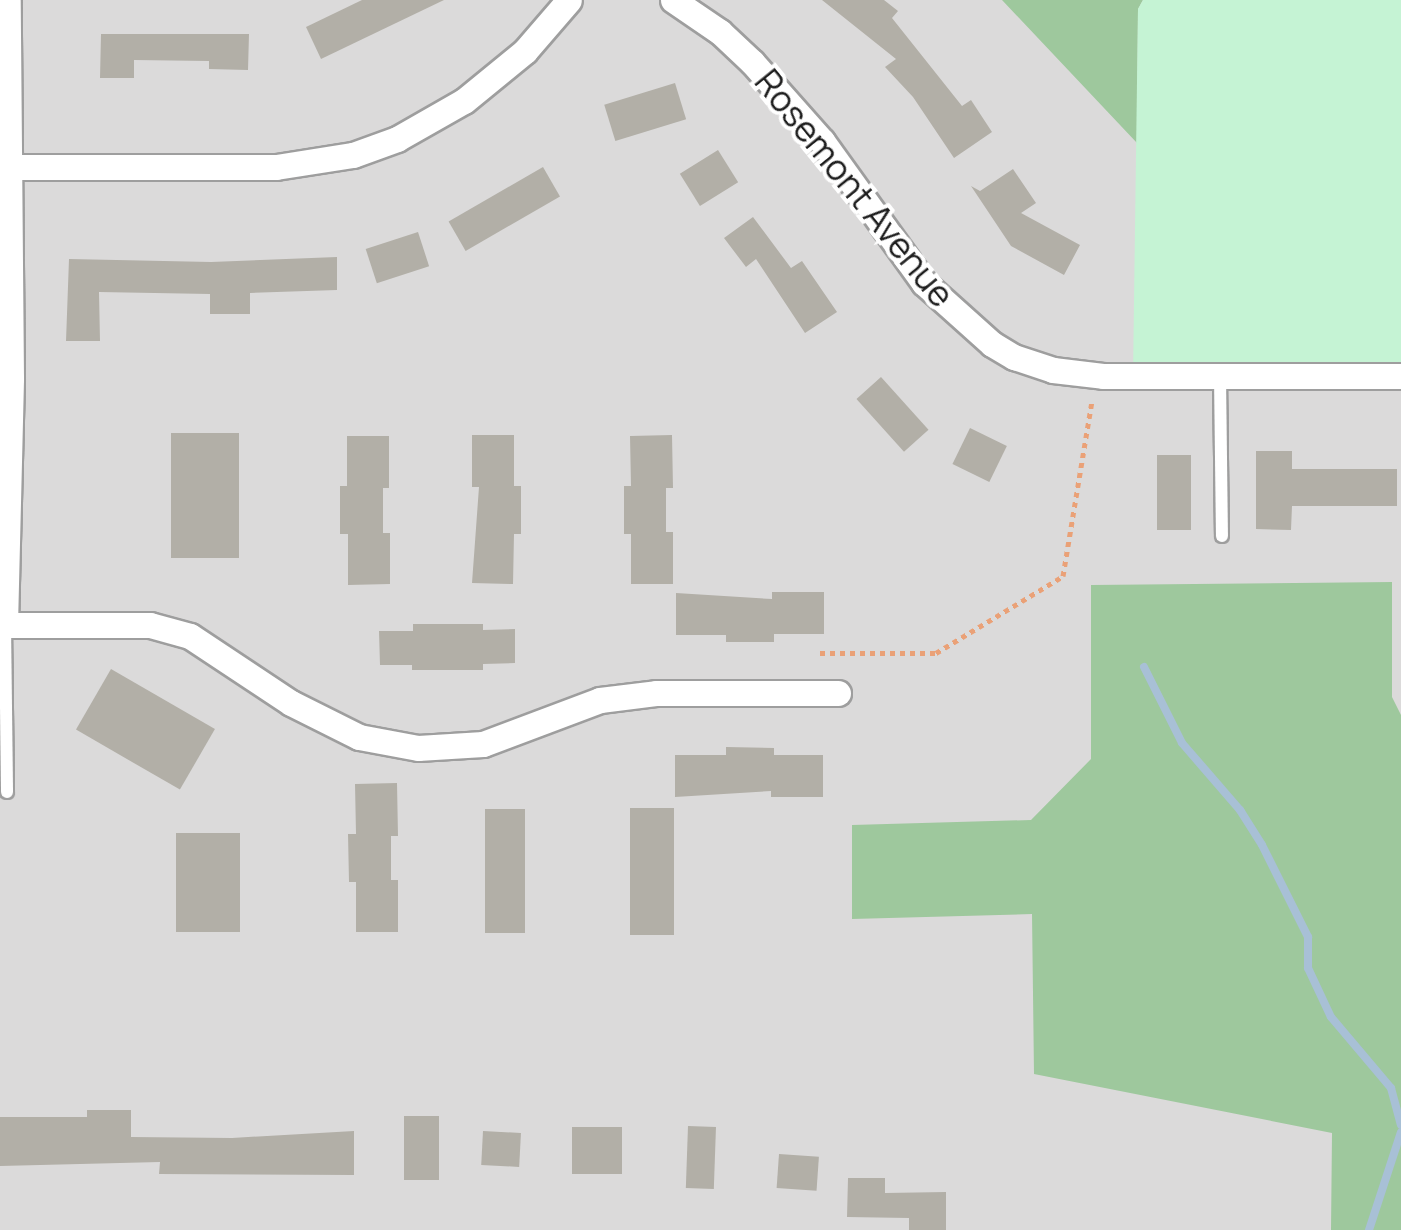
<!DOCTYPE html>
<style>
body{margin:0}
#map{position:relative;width:1401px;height:1230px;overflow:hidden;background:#edece4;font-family:Manrope,sans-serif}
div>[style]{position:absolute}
.residential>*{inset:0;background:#dbdada;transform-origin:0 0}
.forest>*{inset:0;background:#9ec89d}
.park>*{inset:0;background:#c5f3d4}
.stream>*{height:8px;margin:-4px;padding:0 4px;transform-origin:4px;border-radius:4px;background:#a8c0d6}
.building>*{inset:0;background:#b2afa7;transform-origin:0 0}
.path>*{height:5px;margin-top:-2.5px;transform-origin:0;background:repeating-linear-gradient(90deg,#eaa177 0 5px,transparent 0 10px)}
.roads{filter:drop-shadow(2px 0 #9e9e9e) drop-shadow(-2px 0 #9e9e9e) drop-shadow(0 2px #9e9e9e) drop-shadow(0 -2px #9e9e9e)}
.service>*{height:12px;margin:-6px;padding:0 6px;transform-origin:6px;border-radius:6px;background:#fff}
.minor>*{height:25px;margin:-12.5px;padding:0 12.5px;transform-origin:12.5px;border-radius:12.5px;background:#fff}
span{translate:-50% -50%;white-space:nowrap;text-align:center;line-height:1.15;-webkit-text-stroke:8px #fff;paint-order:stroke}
.street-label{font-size:35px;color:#1d1d1d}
</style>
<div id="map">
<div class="residential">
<div style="left:0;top:0;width:1401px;height:1230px"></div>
</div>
<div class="forest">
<div style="clip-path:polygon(1002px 0,1143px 0,1138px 9px,1137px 143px)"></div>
<div style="clip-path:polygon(1392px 582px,1392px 697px,1401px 715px,1401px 1230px,1331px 1230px,1332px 1133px,1034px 1074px,1032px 914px,852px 919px,852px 825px,1031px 820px,1091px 759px,1091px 585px)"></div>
</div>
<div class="park">
<div style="clip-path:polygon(1143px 0,1401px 0,1401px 376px,1133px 376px,1138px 9px)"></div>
</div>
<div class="stream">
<div style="left:1144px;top:667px;width:85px;rotate:63.4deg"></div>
<div style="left:1182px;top:743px;width:89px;rotate:49.1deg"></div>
<div style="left:1240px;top:810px;width:41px;rotate:57.8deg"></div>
<div style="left:1262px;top:845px;width:103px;rotate:63.4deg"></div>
<div style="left:1308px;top:937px;width:31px;rotate:90deg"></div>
<div style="left:1308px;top:968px;width:54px;rotate:64.9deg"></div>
<div style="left:1331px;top:1017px;width:93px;rotate:49.8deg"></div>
<div style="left:1391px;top:1088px;width:38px;rotate:75deg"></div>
<div style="left:1369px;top:1230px;width:103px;rotate:-71.9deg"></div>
</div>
<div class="building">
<div style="clip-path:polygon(362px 0,444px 0,321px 59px,306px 27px)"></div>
<div style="clip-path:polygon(822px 0,884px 0,898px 11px,892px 18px,962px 106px,971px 100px,992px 132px,954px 158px,913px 97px,885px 67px,896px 59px)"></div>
<div style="clip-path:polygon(101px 34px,249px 34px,248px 70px,209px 69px,209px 61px,134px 60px,134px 78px,100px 78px)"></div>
<div style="left:675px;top:83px;width:38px;height:74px;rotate:73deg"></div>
<div style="left:718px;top:150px;width:38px;height:45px;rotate:58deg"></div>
<div style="left:543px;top:167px;width:34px;height:109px;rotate:60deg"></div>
<div style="clip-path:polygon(1013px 169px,1036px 203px,1021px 213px,1080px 245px,1064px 275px,1011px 246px,971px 186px,980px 191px)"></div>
<div style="clip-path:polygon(753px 217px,791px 268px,802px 261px,837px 312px,805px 333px,756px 259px,746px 267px,724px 238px)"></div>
<div style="left:418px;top:232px;width:36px;height:55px;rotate:72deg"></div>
<div style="clip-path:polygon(337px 257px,337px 290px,250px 293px,250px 314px,210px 314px,210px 294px,99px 292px,100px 341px,66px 341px,69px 259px,211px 262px)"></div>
<div style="left:881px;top:377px;width:71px;height:33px;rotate:48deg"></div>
<div style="left:970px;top:428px;width:41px;height:40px;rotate:26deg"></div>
<div style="left:239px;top:433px;width:125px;height:68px;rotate:90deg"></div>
<div style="clip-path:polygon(472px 435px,514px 435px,514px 486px,521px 486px,521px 534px,514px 534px,513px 584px,472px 583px,479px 487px,472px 487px)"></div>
<div style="clip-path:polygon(672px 435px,673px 488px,666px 488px,666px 532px,673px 532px,673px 584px,631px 584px,631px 534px,624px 534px,624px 486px,631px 486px,630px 436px)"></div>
<div style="clip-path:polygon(347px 436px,389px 436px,389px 488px,383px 488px,383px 533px,390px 533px,390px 584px,348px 585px,348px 534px,340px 534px,340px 486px,347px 486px)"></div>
<div style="clip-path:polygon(1256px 451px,1292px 451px,1292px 469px,1397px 469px,1397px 506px,1292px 506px,1291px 530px,1256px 529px)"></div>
<div style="left:1157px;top:455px;width:34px;height:75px"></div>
<div style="clip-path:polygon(772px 592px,824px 592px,824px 634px,774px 634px,774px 642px,726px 642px,726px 635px,676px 635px,676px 593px,772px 599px)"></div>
<div style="clip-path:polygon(413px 624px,483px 624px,483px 630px,515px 629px,515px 663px,483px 664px,483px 670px,412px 670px,412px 665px,380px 665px,379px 631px,413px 631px)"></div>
<div style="left:111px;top:669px;width:120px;height:70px;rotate:30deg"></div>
<div style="clip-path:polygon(726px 747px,774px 748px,774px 755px,823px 755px,823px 797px,771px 797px,771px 791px,675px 797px,675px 755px,726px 755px)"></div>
<div style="clip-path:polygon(397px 783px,398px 836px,391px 836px,391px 880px,398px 880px,398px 932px,356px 932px,356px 882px,349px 882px,348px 834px,356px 834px,355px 784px)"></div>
<div style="left:630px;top:808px;width:44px;height:127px"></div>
<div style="left:485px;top:809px;width:40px;height:124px"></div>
<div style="left:176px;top:833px;width:64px;height:99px"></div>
<div style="clip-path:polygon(87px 1110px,131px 1110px,131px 1137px,232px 1138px,354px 1131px,354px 1175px,159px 1174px,160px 1162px,0 1166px,0 1117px,87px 1117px)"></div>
<div style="left:404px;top:1116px;width:35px;height:64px"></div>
<div style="left:688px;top:1126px;width:28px;height:62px;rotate:2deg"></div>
<div style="left:572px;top:1127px;width:50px;height:47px"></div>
<div style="left:483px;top:1131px;width:38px;height:34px;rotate:3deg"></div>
<div style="left:779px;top:1154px;width:40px;height:34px;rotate:4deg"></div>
<div style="clip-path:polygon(848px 1178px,885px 1178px,885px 1193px,946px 1192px,946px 1230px,909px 1230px,909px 1218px,847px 1217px)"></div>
</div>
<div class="path">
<div style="left:820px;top:653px;width:116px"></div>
<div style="left:936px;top:653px;width:149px;rotate:-31.2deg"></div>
<div style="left:1063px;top:576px;width:177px;rotate:-80.6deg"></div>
</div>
<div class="roads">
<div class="service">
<div style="left:1220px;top:376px;width:160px;rotate:89.3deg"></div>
<div style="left:5px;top:625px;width:167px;rotate:89.3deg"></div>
</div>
<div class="minor">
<div style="left:673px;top:0;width:57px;rotate:34.2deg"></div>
<div style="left:720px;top:32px;width:44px;rotate:43.2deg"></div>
<div style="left:752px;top:62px;width:106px;rotate:48.5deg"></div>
<div style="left:822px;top:141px;width:175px;rotate:54.3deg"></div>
<div style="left:924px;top:283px;width:91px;rotate:41.9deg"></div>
<div style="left:992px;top:344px;width:26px;rotate:31deg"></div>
<div style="left:1014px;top:357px;width:41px;rotate:18.4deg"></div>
<div style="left:1053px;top:370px;width:50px;rotate:6.8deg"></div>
<div style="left:1103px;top:376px;width:298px"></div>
<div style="left:0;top:167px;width:276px"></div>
<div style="left:276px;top:167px;width:78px;rotate:-8.9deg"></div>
<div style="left:353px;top:155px;width:47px;rotate:-20deg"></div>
<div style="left:397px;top:139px;width:77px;rotate:-29.6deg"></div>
<div style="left:464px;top:101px;width:79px;rotate:-39.3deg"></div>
<div style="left:525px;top:51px;width:67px;rotate:-49.2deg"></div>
<div style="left:0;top:625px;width:150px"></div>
<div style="left:150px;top:625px;width:41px;rotate:15.4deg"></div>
<div style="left:190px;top:636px;width:121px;rotate:33.6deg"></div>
<div style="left:291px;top:703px;width:76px;rotate:26.6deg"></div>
<div style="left:359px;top:737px;width:60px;rotate:10.6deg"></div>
<div style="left:418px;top:748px;width:65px;rotate:-3.5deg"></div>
<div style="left:483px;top:744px;width:125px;rotate:-20.6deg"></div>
<div style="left:600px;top:700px;width:56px;rotate:-7.1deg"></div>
<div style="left:656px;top:693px;width:182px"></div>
<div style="left:5px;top:625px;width:247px;rotate:-88.6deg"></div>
<div style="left:11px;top:378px;width:378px;rotate:-90.5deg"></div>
</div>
</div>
<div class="street-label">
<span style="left:855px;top:188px;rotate:51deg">Rosemont Avenue</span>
</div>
</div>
